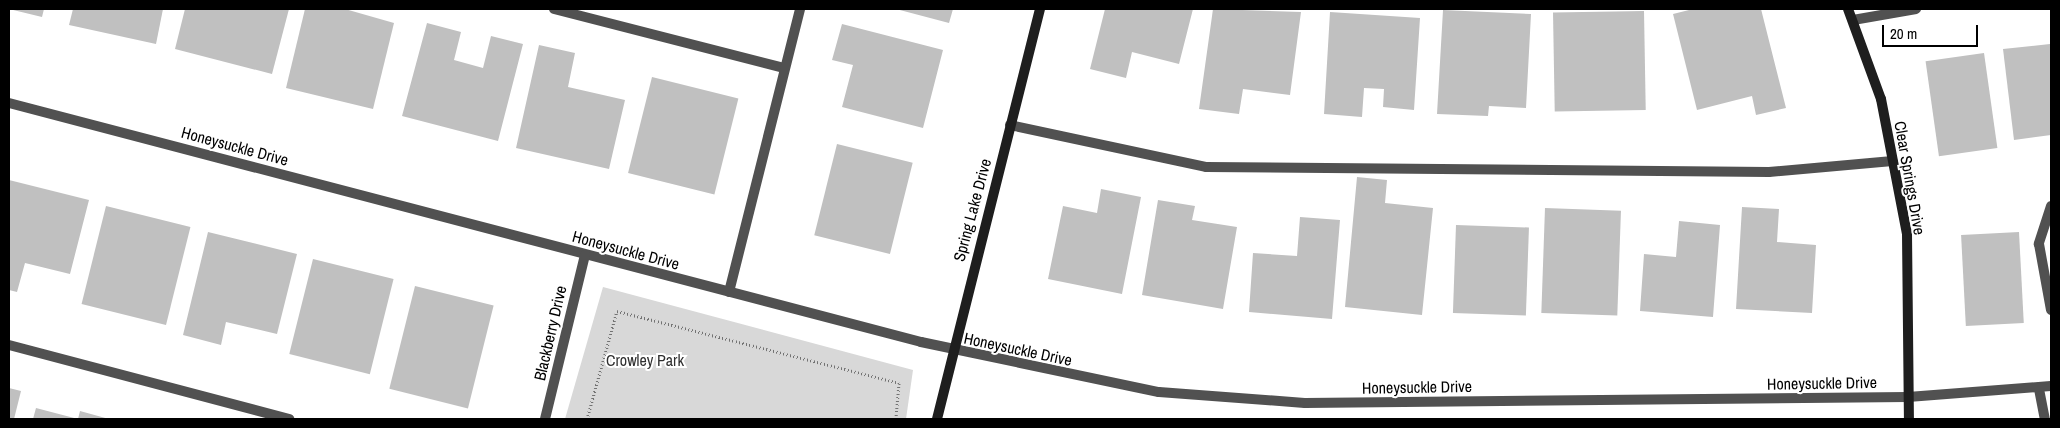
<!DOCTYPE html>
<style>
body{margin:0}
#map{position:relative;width:2060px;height:428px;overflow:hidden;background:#fff;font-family:"Archivo Narrow",sans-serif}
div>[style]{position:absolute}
.green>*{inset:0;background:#d8d8d8}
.building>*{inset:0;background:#c0c0c0;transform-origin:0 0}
.path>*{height:3px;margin-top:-1.5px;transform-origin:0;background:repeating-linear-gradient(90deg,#737373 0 1px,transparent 0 3.5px)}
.lane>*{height:10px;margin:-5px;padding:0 5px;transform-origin:5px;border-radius:5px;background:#515151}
.street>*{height:10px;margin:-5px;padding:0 5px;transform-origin:5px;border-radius:5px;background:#515151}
.secondary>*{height:10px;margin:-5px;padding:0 5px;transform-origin:5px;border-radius:5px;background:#1e1e1e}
span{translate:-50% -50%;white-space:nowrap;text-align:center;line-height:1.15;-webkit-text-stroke:4px #fff;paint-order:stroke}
.street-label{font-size:16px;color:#000}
.park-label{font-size:16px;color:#2f2f2f}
.frame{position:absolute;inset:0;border:10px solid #000;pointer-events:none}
.scale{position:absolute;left:1882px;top:25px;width:96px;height:22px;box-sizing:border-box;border:2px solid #000;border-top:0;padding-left:6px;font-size:15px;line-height:18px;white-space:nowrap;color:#000;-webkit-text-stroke:4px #fff;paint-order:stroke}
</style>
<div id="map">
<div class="green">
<div style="clip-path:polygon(603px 287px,913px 370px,906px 419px,565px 419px)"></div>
</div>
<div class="building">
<div style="clip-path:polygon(9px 9px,44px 9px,42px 17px)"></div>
<div style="clip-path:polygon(73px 9px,163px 9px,156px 44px,69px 25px)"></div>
<div style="clip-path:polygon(185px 9px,289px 9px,272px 74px,175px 49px)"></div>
<div style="clip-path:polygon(305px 9px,345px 9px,394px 23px,373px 109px,286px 88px)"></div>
<div style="clip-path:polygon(896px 9px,953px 9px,949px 23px)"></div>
<div style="clip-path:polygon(1105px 9px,1193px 9px,1179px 64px,1132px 52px,1126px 78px,1090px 69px)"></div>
<div style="clip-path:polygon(1213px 9px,1301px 12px,1290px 95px,1243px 89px,1239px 114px,1199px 109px)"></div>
<div style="clip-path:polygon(1693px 9px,1761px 9px,1786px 108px,1756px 115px,1752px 96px,1697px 110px,1673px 14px)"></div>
<div style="clip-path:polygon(1443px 10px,1531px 14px,1526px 108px,1489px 106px,1488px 116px,1437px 114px)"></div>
<div style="left:1644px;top:11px;width:99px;height:91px;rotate:89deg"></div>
<div style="clip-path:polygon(1330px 12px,1420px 18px,1414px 110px,1383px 107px,1384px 89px,1364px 88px,1362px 117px,1324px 114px)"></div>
<div style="clip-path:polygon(427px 23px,461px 32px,454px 60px,483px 68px,491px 36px,523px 44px,498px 141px,402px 116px)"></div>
<div style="clip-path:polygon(842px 24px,943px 50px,923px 128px,842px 107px,853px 65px,832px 60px)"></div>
<div style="clip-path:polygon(2050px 44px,2051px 135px,2014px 140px,2003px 49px)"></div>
<div style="clip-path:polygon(539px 45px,575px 53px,568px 87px,625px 100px,609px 169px,516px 148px)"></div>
<div style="left:1984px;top:53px;width:96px;height:59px;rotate:82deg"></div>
<div style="left:652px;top:77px;width:89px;height:99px;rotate:14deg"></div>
<div style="left:837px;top:144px;width:78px;height:94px;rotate:14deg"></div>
<div style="clip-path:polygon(1357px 177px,1387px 180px,1385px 203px,1433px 208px,1422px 315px,1345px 307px)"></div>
<div style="clip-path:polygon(9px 180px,89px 200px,70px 274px,25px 263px,17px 292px,9px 290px)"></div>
<div style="clip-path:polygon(1101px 189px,1141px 197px,1122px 294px,1048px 279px,1063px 206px,1097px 213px)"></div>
<div style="clip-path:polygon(1158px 200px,1195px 206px,1192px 220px,1237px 227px,1223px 309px,1142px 295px)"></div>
<div style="left:106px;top:206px;width:87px;height:101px;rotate:14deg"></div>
<div style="clip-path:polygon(1742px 207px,1779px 209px,1777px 242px,1816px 245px,1812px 313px,1736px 309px)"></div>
<div style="left:1545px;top:208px;width:76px;height:105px;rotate:2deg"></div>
<div style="clip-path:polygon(1300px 217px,1340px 220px,1332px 319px,1249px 312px,1253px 253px,1297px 256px)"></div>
<div style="clip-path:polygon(1679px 221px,1720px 225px,1713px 317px,1640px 311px,1644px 254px,1676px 257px)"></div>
<div style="left:1456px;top:225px;width:73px;height:88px;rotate:2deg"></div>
<div style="clip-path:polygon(208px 232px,297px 254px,277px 334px,226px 322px,221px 345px,183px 335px)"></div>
<div style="left:2019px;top:232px;width:91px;height:58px;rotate:87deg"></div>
<div style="left:313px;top:259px;width:83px;height:98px;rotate:14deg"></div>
<div style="left:415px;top:286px;width:81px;height:106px;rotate:14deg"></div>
<div style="clip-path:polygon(9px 388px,21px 391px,14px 419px,9px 419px)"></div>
<div style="clip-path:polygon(36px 408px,78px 419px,33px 419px)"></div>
<div style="clip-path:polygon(80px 411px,109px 419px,78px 419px)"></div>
</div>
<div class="path">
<div style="left:587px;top:419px;width:112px;rotate:-74.5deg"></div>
<div style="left:617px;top:311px;width:291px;rotate:14.3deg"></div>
<div style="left:899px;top:383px;width:36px;rotate:95deg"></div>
</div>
<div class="lane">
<div style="left:554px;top:9px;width:237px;rotate:14.4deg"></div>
<div style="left:1010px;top:125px;width:200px;rotate:12.1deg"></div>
<div style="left:1206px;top:167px;width:563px;rotate:0.51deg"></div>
<div style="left:1769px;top:172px;width:124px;rotate:-5.1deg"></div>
<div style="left:2051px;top:206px;width:40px;rotate:108deg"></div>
<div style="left:2039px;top:244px;width:67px;rotate:79.7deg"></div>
<div style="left:729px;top:292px;width:292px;rotate:-75.9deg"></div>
<div style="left:9px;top:345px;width:290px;rotate:14.8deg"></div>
<div style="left:2039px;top:389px;width:31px;rotate:79deg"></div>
</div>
<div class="street">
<div style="left:1853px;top:20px;width:64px;rotate:-9.9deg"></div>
<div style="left:9px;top:103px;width:943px;rotate:14.68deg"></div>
<div style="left:921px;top:342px;width:243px;rotate:11.9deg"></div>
<div style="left:1159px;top:392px;width:146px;rotate:4.3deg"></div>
<div style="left:1305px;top:403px;width:603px;rotate:-0.57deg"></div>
<div style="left:1908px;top:397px;width:143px;rotate:-4.4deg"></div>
<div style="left:545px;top:419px;width:169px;rotate:-76.3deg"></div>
</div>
<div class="secondary">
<div style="left:1848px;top:9px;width:96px;rotate:69.9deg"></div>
<div style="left:1881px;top:99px;width:137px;rotate:79.1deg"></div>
<div style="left:1907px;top:234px;width:185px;rotate:89.4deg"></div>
<div style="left:937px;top:419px;width:423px;rotate:-75.9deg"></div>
</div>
<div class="street-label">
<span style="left:235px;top:146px;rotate:15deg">Honeysuckle Drive</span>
<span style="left:1910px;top:178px;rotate:80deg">Clear Springs Drive</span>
<span style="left:972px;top:210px;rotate:-75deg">Spring Lake Drive</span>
<span style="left:626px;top:250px;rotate:15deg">Honeysuckle Drive</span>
<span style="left:550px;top:333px;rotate:-77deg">Blackberry Drive</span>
<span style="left:1018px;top:349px;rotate:12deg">Honeysuckle Drive</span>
<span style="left:1822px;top:383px;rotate:-1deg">Honeysuckle Drive</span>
<span style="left:1417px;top:387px;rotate:-1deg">Honeysuckle Drive</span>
</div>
<div class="park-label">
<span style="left:645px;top:360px">Crowley Park</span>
</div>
<div class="frame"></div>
<div class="scale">20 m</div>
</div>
